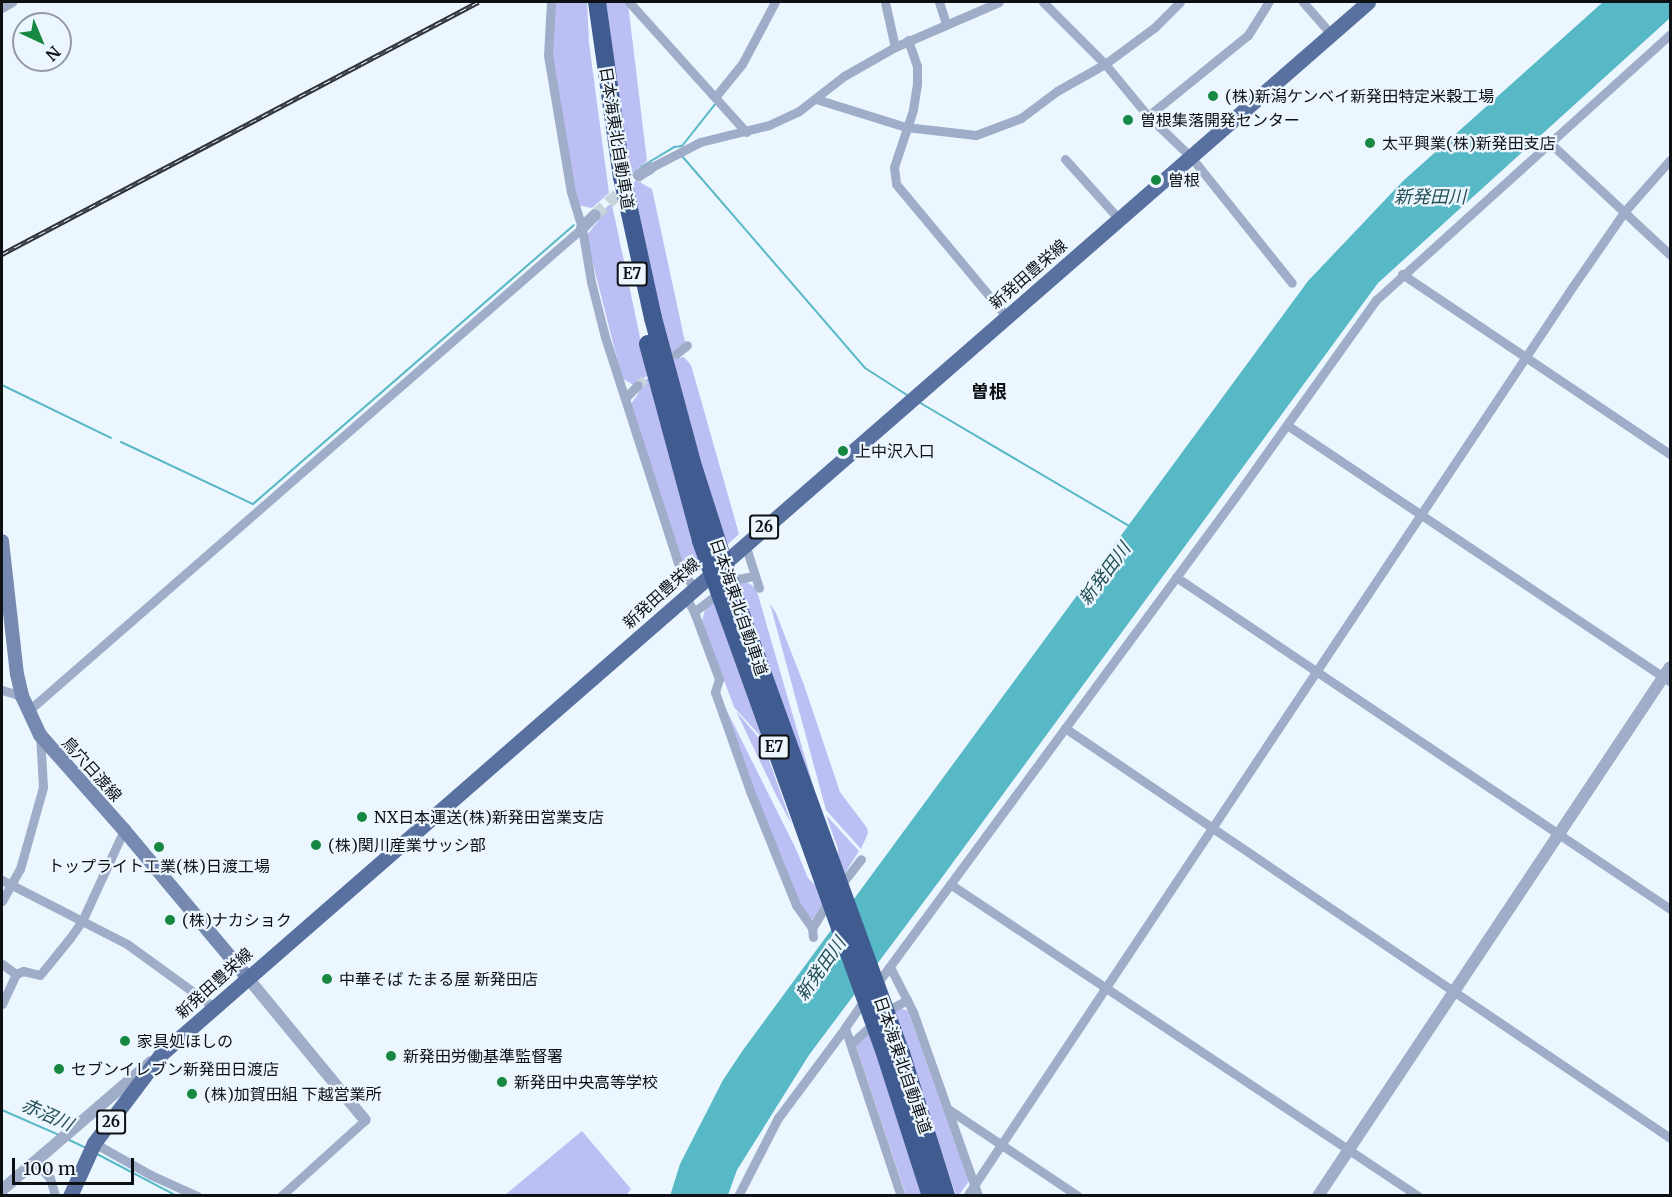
<!DOCTYPE html>
<meta charset="utf-8">
<style>
body{margin:0}
#map{position:relative;width:1672px;height:1197px;overflow:hidden;background:#ebf6ff;font-family:Merriweather,"Noto Sans JP",serif}
div>[style]{position:absolute}
.green>*{inset:0;background:#bcbff4}
.water>*{inset:0;background:#57b9c5}
.stream>*{height:2px;margin:-1px;padding:0 1px;transform-origin:1px;border-radius:1px;background:#57b9c5}
.minor-tunnel>*{height:9px;margin-top:-4.5px;transform-origin:0;background:repeating-linear-gradient(90deg,#cad4dc 0 9px,transparent 0 13.5px)}
.tertiary-tunnel>*{height:12px;margin-top:-6px;transform-origin:0;background:repeating-linear-gradient(90deg,#cad4dc 0 12px,transparent 0 18px)}
.minor>*{height:9px;margin:-4.5px;padding:0 4.5px;transform-origin:4.5px;border-radius:4.5px;background:#9fadc8}
.tertiary>*{height:12px;margin:-6px;padding:0 6px;transform-origin:6px;border-radius:6px;background:#9fadc8}
.secondary>*{height:14px;margin:-7px;padding:0 7px;transform-origin:7px;border-radius:7px;background:#768ab1}
.primary>*{height:15px;margin:-7.5px;padding:0 7.5px;transform-origin:7.5px;border-radius:7.5px;background:#5871a0}
.motorway>*{height:18px;margin:-9px;padding:0 9px;transform-origin:9px;border-radius:9px;background:#3f5b90}
.rail>*{height:4.5px;margin-top:-2.25px;transform-origin:0;background:repeating-linear-gradient(90deg,#ebf6ff 0 7px,#2f3337 0 14px);box-sizing:border-box;border-block:2px solid #2f3337}
.dots>*{width:16px;height:16px;translate:-50% -50%;box-sizing:border-box;border:3px solid #ebf6ff;border-radius:50%}
span{translate:-50% -50%;white-space:nowrap;text-align:center;line-height:1.15;-webkit-text-stroke:4.5px #ebf6ff;paint-order:stroke}
.shield-label span{padding:2px 4px;background:#ebf6ff;border:2px solid;border-radius:4px;-webkit-text-stroke-width:0}
.shield-label{font-size:15px;color:#0e1114;font-weight:700}
.poi-label{font-size:16px;color:#0e1114}
.left{translate:0 -50%;text-align:left}
.street-label{font-size:16px;color:#0e1114}
.water-label{font-size:18px;color:#234f55;font-style:italic}
.neighbourhood-label{font-size:18px;color:#0e1114;font-weight:700}
.frame{position:absolute;inset:0;border:3px solid #0e1114;pointer-events:none}
.north{position:absolute;left:12px;top:12px;width:60px;height:60px;box-sizing:border-box;background:#ebf6ff;border:2px solid #939aa1;border-radius:50%;rotate:136deg;font-size:16px;font-weight:700;line-height:24px;text-align:center;color:#0e1114}
.north::after{content:'';display:block;margin:auto;width:21px;height:27px;background:#178841;clip-path:polygon(50% 0,100% 100%,50% 72%,0 100%)}
.scale{position:absolute;left:12px;top:1158px;width:122px;height:27px;box-sizing:border-box;border:3px solid #0e1114;border-top:0;padding-left:8px;font-size:18px;line-height:21px;white-space:nowrap;color:#0e1114;-webkit-text-stroke:4px #ebf6ff;paint-order:stroke}
</style>
<div id="map">
<div class="green">
<div style="clip-path:polygon(553px 2px,587px 2px,589px 43px,609px 193px,592px 208px,577px 205px,551px 48px)"></div>
<div style="clip-path:polygon(602px 2px,627px 2px,628px 4px,647px 161px,627px 177px)"></div>
<div style="clip-path:polygon(640px 177px,641px 183px,652px 189px,685px 342px,668px 357px,630px 186px)"></div>
<div style="clip-path:polygon(609px 205px,612px 205px,648px 375px,635px 386px,622px 378px,586px 236px,599px 220px,596px 217px)"></div>
<div style="clip-path:polygon(680px 353px,678px 358px,684px 357px,691px 365px,739px 534px,726px 546px,670px 361px)"></div>
<div style="clip-path:polygon(649px 377px,703px 568px,692px 577px,679px 554px,630px 405px,638px 394px,639px 389px,636px 387px)"></div>
<div style="clip-path:polygon(745px 581px,756px 588px,815px 792px,736px 584px)"></div>
<div style="clip-path:polygon(714px 599px,723px 628px,762px 738px,734px 707px,702px 621px,706px 606px)"></div>
<div style="clip-path:polygon(770px 604px,776px 613px,804px 685px,840px 792px,867px 828px,868px 833px,861px 849px,826px 810px)"></div>
<div style="clip-path:polygon(720px 697px,795px 847px,808px 878px,818px 888px,823px 904px,813px 919px,810px 919px,798px 903px,782px 857px,766px 826px)"></div>
<div style="clip-path:polygon(736px 711px,763px 743px,792px 825px,777px 797px)"></div>
<div style="clip-path:polygon(826px 815px,859px 851px,843px 876px,837px 860px,838px 849px)"></div>
<div style="clip-path:polygon(897px 1007px,908px 1011px,969px 1181px,959px 1195px,956px 1195px,893px 1011px)"></div>
<div style="clip-path:polygon(868px 1032px,874px 1045px,925px 1195px,906px 1195px,855px 1042px)"></div>
<div style="clip-path:polygon(582px 1131px,631px 1189px,627px 1195px,505px 1195px)"></div>
</div>
<div class="water">
<div style="clip-path:polygon(1603px 2px,1670px 2px,1670px 18px,1378px 283px,943px 876px,809px 1055px,737px 1170px,728px 1195px,670px 1196px,680px 1164px,723px 1080px,743px 1050px,1308px 281px,1403px 181px)"></div>
</div>
<div class="stream">
<div style="left:682px;top:156px;width:280px;rotate:49.2deg"></div>
<div style="left:865px;top:368px;width:50px;rotate:32.7deg"></div>
<div style="left:641px;top:167px;width:39px;rotate:-31deg"></div>
<div style="left:674px;top:147px;width:8px;rotate:-7deg"></div>
<div style="left:682px;top:146px;width:55px;rotate:-51.7deg"></div>
<div style="left:2px;top:385px;width:121px;rotate:25.9deg"></div>
<div style="left:917px;top:401px;width:246px;rotate:30.5deg"></div>
<div style="left:121px;top:442px;width:146px;rotate:25.2deg"></div>
<div style="left:253px;top:504px;width:425px;rotate:-41deg"></div>
<div style="left:2px;top:1110px;width:62px;rotate:23.7deg"></div>
<div style="left:67px;top:1139px;width:21px;rotate:25deg"></div>
<div style="left:97px;top:1154px;width:90px;rotate:27.7deg"></div>
</div>
<div class="minor-tunnel">
<div style="left:638px;top:385px;width:23px;rotate:-40deg"></div>
</div>
<div class="tertiary-tunnel">
<div style="left:595px;top:215px;width:59px;rotate:-42.3deg"></div>
</div>
<div class="minor">
<div style="left:551px;top:2px;width:53px;rotate:93.2deg"></div>
<div style="left:548px;top:55px;width:139px;rotate:80.5deg"></div>
<div style="left:571px;top:192px;width:38px;rotate:73deg"></div>
<div style="left:582px;top:228px;width:55px;rotate:80.5deg"></div>
<div style="left:591px;top:282px;width:57px;rotate:75.7deg"></div>
<div style="left:605px;top:337px;width:244px;rotate:72.1deg"></div>
<div style="left:680px;top:569px;width:24px;rotate:52deg"></div>
<div style="left:629px;top:2px;width:175px;rotate:48deg"></div>
<div style="left:885px;top:2px;width:46px;rotate:77.5deg"></div>
<div style="left:939px;top:2px;width:22px;rotate:72deg"></div>
<div style="left:1043px;top:2px;width:88px;rotate:45deg"></div>
<div style="left:1105px;top:64px;width:67px;rotate:50.4deg"></div>
<div style="left:1148px;top:116px;width:59px;rotate:43.6deg"></div>
<div style="left:1191px;top:157px;width:161px;rotate:51.3deg"></div>
<div style="left:1303px;top:2px;width:43px;rotate:48.8deg"></div>
<div style="left:2px;top:8px;width:12px;rotate:-31deg"></div>
<div style="left:908px;top:40px;width:28px;rotate:71deg"></div>
<div style="left:917px;top:66px;width:18px;rotate:90deg"></div>
<div style="left:917px;top:84px;width:26px;rotate:99deg"></div>
<div style="left:913px;top:110px;width:60px;rotate:108.4deg"></div>
<div style="left:894px;top:167px;width:17px;rotate:83deg"></div>
<div style="left:896px;top:184px;width:172px;rotate:50.2deg"></div>
<div style="left:716px;top:96px;width:41px;rotate:-50.9deg"></div>
<div style="left:742px;top:64px;width:70px;rotate:-62deg"></div>
<div style="left:816px;top:99px;width:94px;rotate:17.3deg"></div>
<div style="left:906px;top:127px;width:70px;rotate:6.5deg"></div>
<div style="left:976px;top:135px;width:48px;rotate:-20.7deg"></div>
<div style="left:1021px;top:118px;width:45px;rotate:-36.9deg"></div>
<div style="left:1057px;top:91px;width:55px;rotate:-29.4deg"></div>
<div style="left:1105px;top:64px;width:62px;rotate:-36.5deg"></div>
<div style="left:1155px;top:27px;width:35px;rotate:-45deg"></div>
<div style="left:1148px;top:116px;width:129px;rotate:-39deg"></div>
<div style="left:1248px;top:35px;width:39px;rotate:-58deg"></div>
<div style="left:1549px;top:142px;width:166px;rotate:43deg"></div>
<div style="left:1065px;top:159px;width:81px;rotate:48deg"></div>
<div style="left:650px;top:168px;width:56px;rotate:-27.5deg"></div>
<div style="left:700px;top:142px;width:71px;rotate:-13.8deg"></div>
<div style="left:769px;top:125px;width:33px;rotate:-25deg"></div>
<div style="left:799px;top:111px;width:57px;rotate:-37.9deg"></div>
<div style="left:844px;top:76px;width:59px;rotate:-29.6deg"></div>
<div style="left:895px;top:47px;width:113px;rotate:-23.4deg"></div>
<div style="left:1402px;top:274px;width:323px;rotate:33.9deg"></div>
<div style="left:676px;top:354px;width:14px;rotate:-39deg"></div>
<div style="left:625px;top:398px;width:18px;rotate:-45deg"></div>
<div style="left:1287px;top:425px;width:461px;rotate:33.8deg"></div>
<div style="left:745px;top:544px;width:46px;rotate:72.3deg"></div>
<div style="left:1176px;top:577px;width:595px;rotate:33.9deg"></div>
<div style="left:686px;top:597px;width:17px;rotate:62deg"></div>
<div style="left:694px;top:612px;width:72px;rotate:69.5deg"></div>
<div style="left:719px;top:679px;width:14px;rotate:107deg"></div>
<div style="left:715px;top:692px;width:105px;rotate:70.5deg"></div>
<div style="left:750px;top:791px;width:123px;rotate:68deg"></div>
<div style="left:796px;top:905px;width:28px;rotate:55deg"></div>
<div style="left:812px;top:928px;width:9px;rotate:84deg"></div>
<div style="left:694px;top:612px;width:54px;rotate:-37.5deg"></div>
<div style="left:737px;top:579px;width:17px;rotate:-10deg"></div>
<div style="left:2px;top:690px;width:21px;rotate:17deg"></div>
<div style="left:28px;top:711px;width:735px;rotate:-41.08deg"></div>
<div style="left:1065px;top:728px;width:731px;rotate:34.12deg"></div>
<div style="left:2px;top:880px;width:140px;rotate:27.1deg"></div>
<div style="left:127px;top:944px;width:107px;rotate:35.9deg"></div>
<div style="left:950px;top:884px;width:562px;rotate:33.69deg"></div>
<div style="left:840px;top:886px;width:34px;rotate:-52deg"></div>
<div style="left:2px;top:901px;width:37px;rotate:-61deg"></div>
<div style="left:20px;top:869px;width:85px;rotate:-74.3deg"></div>
<div style="left:43px;top:787px;width:52px;rotate:-93.3deg"></div>
<div style="left:812px;top:928px;width:34px;rotate:-58deg"></div>
<div style="left:2px;top:964px;width:17px;rotate:36deg"></div>
<div style="left:16px;top:974px;width:33px;rotate:115deg"></div>
<div style="left:890px;top:967px;width:51px;rotate:62.9deg"></div>
<div style="left:913px;top:1012px;width:195px;rotate:70.5deg"></div>
<div style="left:16px;top:974px;width:8px;rotate:-23deg"></div>
<div style="left:23px;top:971px;width:17px;rotate:13deg"></div>
<div style="left:40px;top:975px;width:48px;rotate:-51deg"></div>
<div style="left:70px;top:938px;width:21px;rotate:-55deg"></div>
<div style="left:82px;top:921px;width:100px;rotate:-65.2deg"></div>
<div style="left:876px;top:985px;width:607px;rotate:-53.64deg"></div>
<div style="left:1236px;top:496px;width:241px;rotate:-54.5deg"></div>
<div style="left:1376px;top:300px;width:396px;rotate:-42.1deg"></div>
<div style="left:865px;top:999px;width:35px;rotate:125deg"></div>
<div style="left:845px;top:1028px;width:177px;rotate:71.6deg"></div>
<div style="left:894px;top:1007px;width:15px;rotate:-28deg"></div>
<div style="left:851px;top:1044px;width:21px;rotate:-43deg"></div>
<div style="left:948px;top:1109px;width:156px;rotate:33.8deg"></div>
<div style="left:94px;top:1143px;width:65px;rotate:29.3deg"></div>
<div style="left:151px;top:1175px;width:51px;rotate:24.5deg"></div>
<div style="left:35px;top:1162px;width:22px;rotate:47deg"></div>
<div style="left:50px;top:1178px;width:19px;rotate:74deg"></div>
<div style="left:281px;top:1196px;width:113px;rotate:-42.1deg"></div>
<div style="left:738px;top:1196px;width:88px;rotate:-62.9deg"></div>
<div style="left:778px;top:1118px;width:112px;rotate:-53.3deg"></div>
<div style="left:967px;top:1196px;width:1093px;rotate:-56.34deg"></div>
<div style="left:1573px;top:286px;width:91px;rotate:-55.3deg"></div>
<div style="left:1625px;top:211px;width:68px;rotate:-48.6deg"></div>
</div>
<div class="tertiary">
<div style="left:639px;top:175px;width:13px;rotate:-32deg"></div>
<div style="left:582px;top:228px;width:18px;rotate:-45deg"></div>
<div style="left:247px;top:977px;width:185px;rotate:50.5deg"></div>
<div style="left:2px;top:1190px;width:196px;rotate:-40.7deg"></div>
<div style="left:1318px;top:1196px;width:635px;rotate:-56.36deg"></div>
</div>
<div class="secondary">
<div style="left:2px;top:541px;width:134px;rotate:83.6deg"></div>
<div style="left:17px;top:674px;width:23px;rotate:77deg"></div>
<div style="left:22px;top:696px;width:43px;rotate:65.2deg"></div>
<div style="left:40px;top:735px;width:127px;rotate:48.5deg"></div>
<div style="left:124px;top:830px;width:192px;rotate:50.1deg"></div>
</div>
<div class="primary">
<div style="left:70px;top:1196px;width:58px;rotate:-65.6deg"></div>
<div style="left:94px;top:1143px;width:111px;rotate:-53deg"></div>
<div style="left:161px;top:1054px;width:1601px;rotate:-41.07deg"></div>
</div>
<div class="motorway">
<div style="left:597px;top:2px;width:177px;rotate:81.9deg"></div>
<div style="left:622px;top:177px;width:144px;rotate:77.6deg"></div>
<div style="left:653px;top:318px;width:150px;rotate:74.9deg"></div>
<div style="left:692px;top:463px;width:139px;rotate:72.3deg"></div>
<div style="left:734px;top:595px;width:487px;rotate:70deg"></div>
<div style="left:901px;top:1053px;width:150px;rotate:72.5deg"></div>
<div style="left:648px;top:344px;width:204px;rotate:74.9deg"></div>
<div style="left:701px;top:541px;width:541px;rotate:70.23deg"></div>
<div style="left:884px;top:1050px;width:153px;rotate:72.2deg"></div>
</div>
<div class="rail">
<div style="left:2px;top:254px;width:539px;rotate:-27.9deg"></div>
</div>
<div class="dots">
<div style="left:1213px;top:96px;background:#178841"></div>
<div style="left:1128px;top:120px;background:#178841"></div>
<div style="left:1370px;top:143px;background:#178841"></div>
<div style="left:1156px;top:180px;background:#178841"></div>
<div style="left:843px;top:451px;background:#178841"></div>
<div style="left:362px;top:817px;background:#178841"></div>
<div style="left:316px;top:845px;background:#178841"></div>
<div style="left:159px;top:847px;background:#178841"></div>
<div style="left:170px;top:920px;background:#178841"></div>
<div style="left:327px;top:979px;background:#178841"></div>
<div style="left:125px;top:1041px;background:#178841"></div>
<div style="left:391px;top:1056px;background:#178841"></div>
<div style="left:59px;top:1069px;background:#178841"></div>
<div style="left:502px;top:1082px;background:#178841"></div>
<div style="left:192px;top:1094px;background:#178841"></div>
</div>
<div class="shield-label">
<span style="left:632px;top:274px">E7</span>
<span style="left:764px;top:527px">26</span>
<span style="left:774px;top:747px">E7</span>
<span style="left:111px;top:1122px">26</span>
</div>
<div class="poi-label">
<span class="left" style="left:1225px;top:96px">(株)新潟ケンベイ新発田特定米穀工場</span>
<span class="left" style="left:1140px;top:120px">曽根集落開発センター</span>
<span class="left" style="left:1382px;top:143px">太平興業(株)新発田支店</span>
<span class="left" style="left:1168px;top:180px">曽根</span>
<span class="left" style="left:855px;top:451px">上中沢入口</span>
<span class="left" style="left:374px;top:817px">NX日本運送(株)新発田営業支店</span>
<span class="left" style="left:328px;top:845px">(株)関川産業サッシ部</span>
<span style="left:159px;top:866px">トップライト工業(株)日渡工場</span>
<span class="left" style="left:182px;top:920px">(株)ナカショク</span>
<span class="left" style="left:339px;top:979px">中華そば たまる屋 新発田店</span>
<span class="left" style="left:137px;top:1041px">家具処ほしの</span>
<span class="left" style="left:403px;top:1056px">新発田労働基準監督署</span>
<span class="left" style="left:71px;top:1069px">セブンイレブン新発田日渡店</span>
<span class="left" style="left:514px;top:1082px">新発田中央高等学校</span>
<span class="left" style="left:204px;top:1094px">(株)加賀田組 下越営業所</span>
</div>
<div class="street-label">
<span style="left:617px;top:138px;rotate:81deg">日本海東北自動車道</span>
<span style="left:1028px;top:274px;rotate:-41deg">新発田豊栄線</span>
<span style="left:661px;top:593px;rotate:-42deg">新発田豊栄線</span>
<span style="left:739px;top:607px;rotate:71deg">日本海東北自動車道</span>
<span style="left:92px;top:769px;rotate:48deg">鳥穴日渡線</span>
<span style="left:214px;top:983px;rotate:-42deg">新発田豊栄線</span>
<span style="left:903px;top:1065px;rotate:71deg">日本海東北自動車道</span>
</div>
<div class="water-label">
<span style="left:1430px;top:197px">新発田川</span>
<span style="left:1105px;top:574px;rotate:-53deg">新発田川</span>
<span style="left:821px;top:969px;rotate:-55deg">新発田川</span>
<span style="left:47px;top:1115px;rotate:24deg">赤沼川</span>
</div>
<div class="neighbourhood-label">
<span style="left:989px;top:392px">曽根</span>
</div>
<div class="frame"></div>
<div class="north">N</div>
<div class="scale">100 m</div>
</div>
